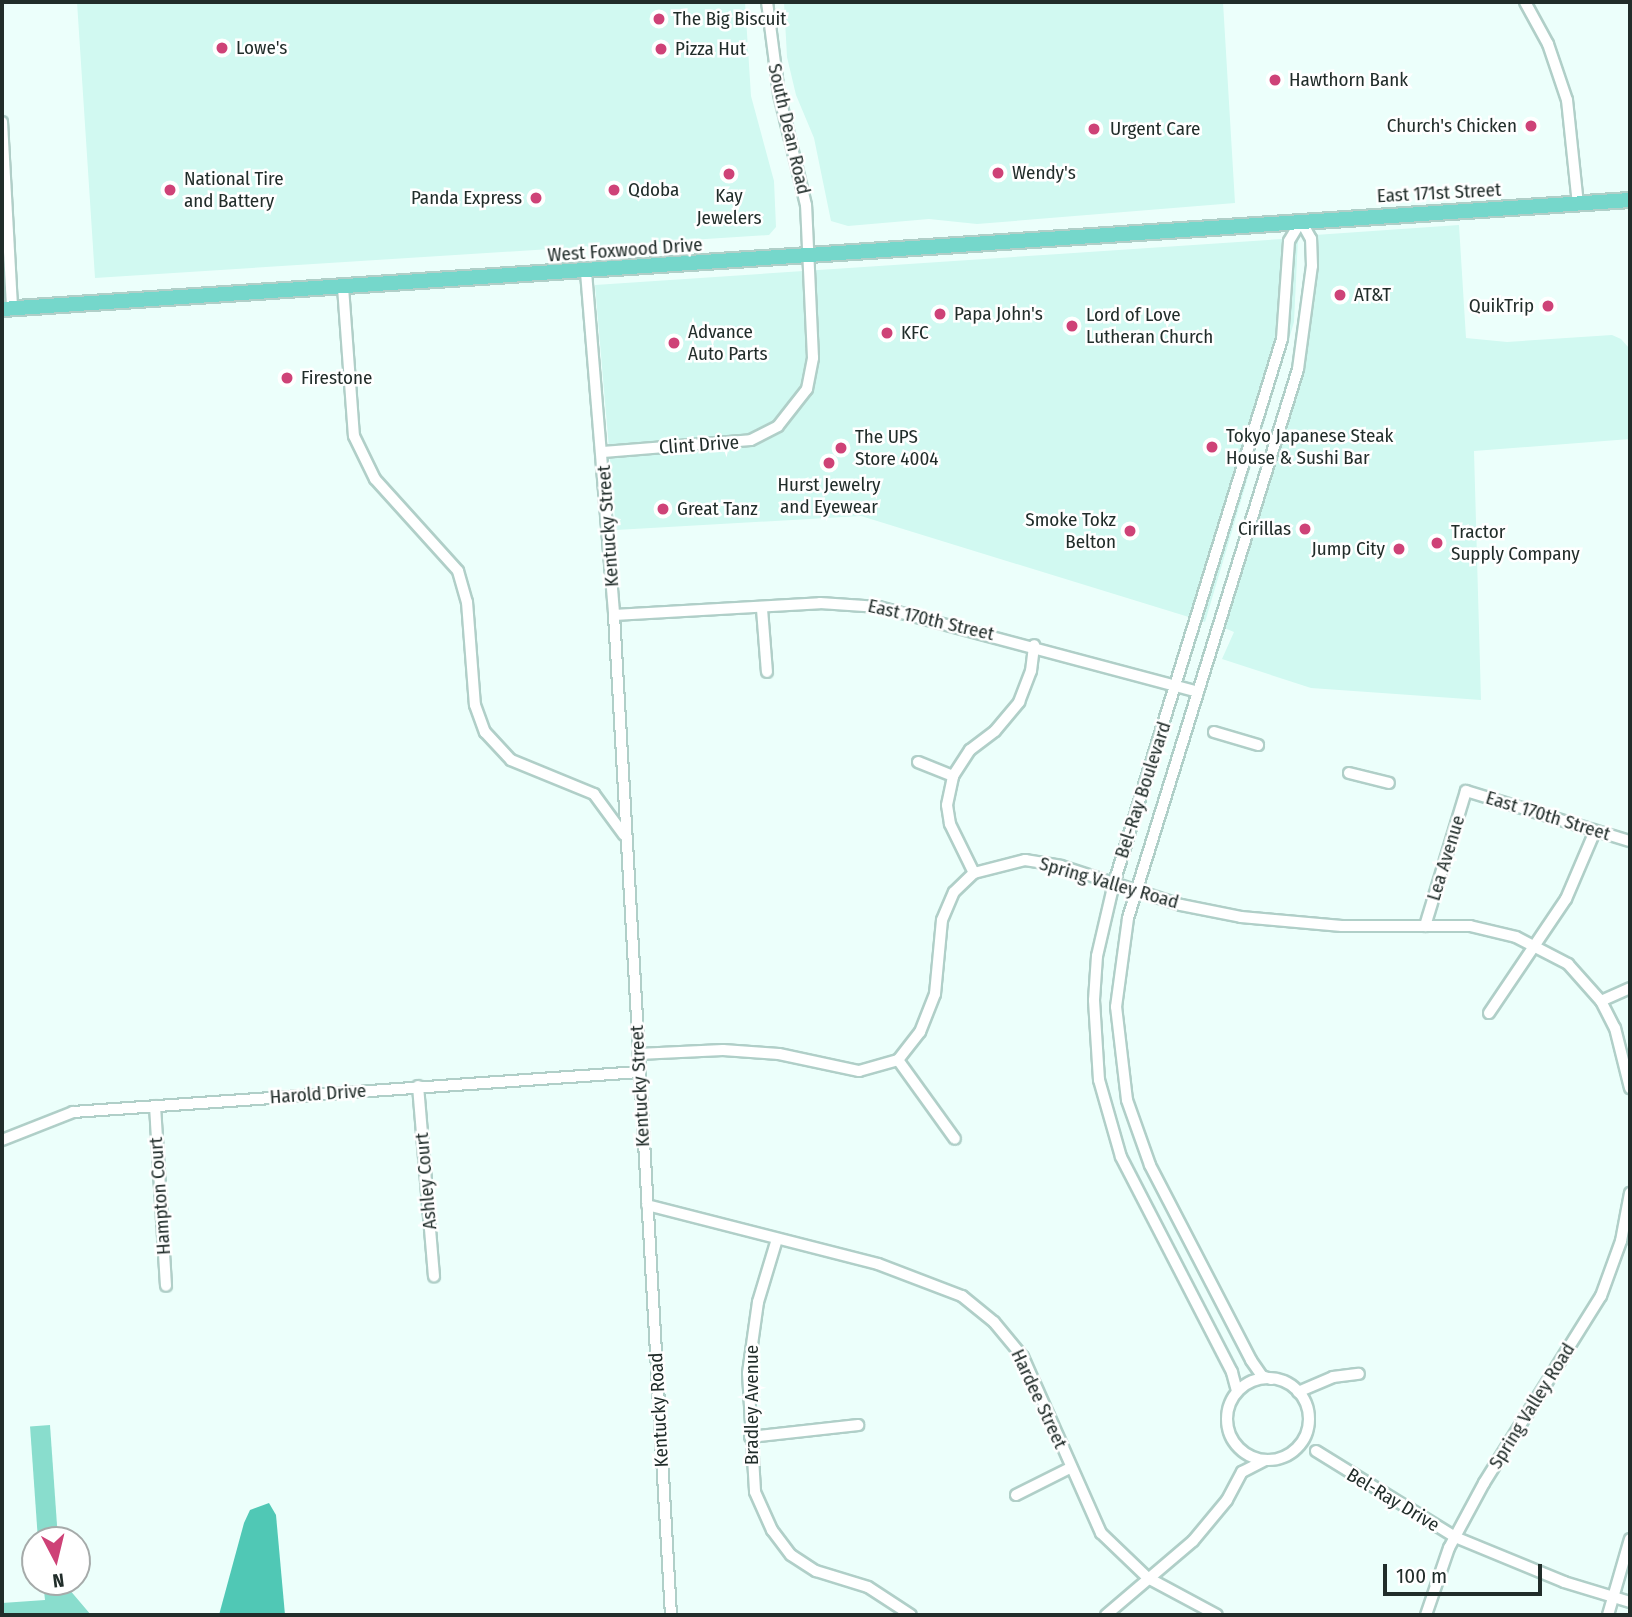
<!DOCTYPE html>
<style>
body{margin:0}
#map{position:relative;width:1632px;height:1617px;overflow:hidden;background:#ecfffb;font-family:"Fira Sans Condensed",sans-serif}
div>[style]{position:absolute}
.built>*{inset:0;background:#d1f9f1}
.green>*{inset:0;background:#89ddcd;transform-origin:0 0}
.water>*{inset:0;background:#50c8b5}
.roads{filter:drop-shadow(2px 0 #b0cfc8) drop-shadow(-2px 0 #b0cfc8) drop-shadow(0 2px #b0cfc8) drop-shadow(0 -2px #b0cfc8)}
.minor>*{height:10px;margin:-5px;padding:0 5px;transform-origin:5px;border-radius:5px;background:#fff}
.minor>.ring{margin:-5px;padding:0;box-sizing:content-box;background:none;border:10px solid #fff;border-radius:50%}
.major>*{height:14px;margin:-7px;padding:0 7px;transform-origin:7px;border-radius:7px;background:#75d7cb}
.dots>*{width:19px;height:19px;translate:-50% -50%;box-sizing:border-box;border:4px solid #fff;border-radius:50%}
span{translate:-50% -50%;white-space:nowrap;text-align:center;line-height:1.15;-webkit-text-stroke:5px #fff;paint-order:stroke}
.poi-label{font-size:19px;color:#212d2a}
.left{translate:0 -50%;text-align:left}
.right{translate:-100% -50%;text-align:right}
.street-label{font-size:19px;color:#212d2a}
.frame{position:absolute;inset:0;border:4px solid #212d2a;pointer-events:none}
.north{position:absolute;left:21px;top:1526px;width:70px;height:70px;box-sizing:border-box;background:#fff;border:2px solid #a6abaa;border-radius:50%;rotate:173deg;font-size:19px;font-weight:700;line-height:28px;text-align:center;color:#212d2a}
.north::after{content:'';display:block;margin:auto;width:24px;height:32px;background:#ce4277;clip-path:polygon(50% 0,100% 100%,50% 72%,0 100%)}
.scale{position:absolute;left:1383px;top:1564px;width:159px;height:32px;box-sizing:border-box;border:4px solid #212d2a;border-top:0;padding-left:9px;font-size:21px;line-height:24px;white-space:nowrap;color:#212d2a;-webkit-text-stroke:5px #fff;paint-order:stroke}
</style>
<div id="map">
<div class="built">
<div style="clip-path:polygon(77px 2px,745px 2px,751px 96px,774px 181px,776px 227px,769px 235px,95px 278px)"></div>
<div style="clip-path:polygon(784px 2px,1223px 2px,1235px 203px,977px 224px,929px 219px,848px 226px,831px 221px,814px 138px,796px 95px,787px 57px)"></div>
<div style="clip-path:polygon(1459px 225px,1466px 338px,1507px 342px,1612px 335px,1621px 339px,1629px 348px,1630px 439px,1474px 451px,1481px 700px,1311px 688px,1222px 659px,1234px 632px,1222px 627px,1300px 376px,1315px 299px,1315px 235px)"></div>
<div style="clip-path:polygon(1298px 238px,1294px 322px,1205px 622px,861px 516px,616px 530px,595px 285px)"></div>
</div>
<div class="green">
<div style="left:50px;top:1425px;width:115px;height:20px;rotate:86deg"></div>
<div style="clip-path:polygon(43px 1582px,63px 1582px,91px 1615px,2px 1615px,2px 1603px,45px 1600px)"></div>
</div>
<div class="water">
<div style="clip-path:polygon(269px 1503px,276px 1515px,285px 1615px,219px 1615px,244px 1523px,250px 1510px)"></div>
</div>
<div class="roads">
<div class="minor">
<div style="left:1525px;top:2px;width:48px;rotate:61.3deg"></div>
<div style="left:1548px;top:44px;width:59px;rotate:71.3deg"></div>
<div style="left:1567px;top:100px;width:105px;rotate:84deg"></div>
<div style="left:2px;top:122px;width:187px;rotate:86.9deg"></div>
<div style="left:586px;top:272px;width:344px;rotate:85.3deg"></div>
<div style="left:614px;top:615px;width:1002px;rotate:86.74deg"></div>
<div style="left:343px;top:287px;width:149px;rotate:85.8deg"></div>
<div style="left:354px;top:436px;width:48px;rotate:64deg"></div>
<div style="left:375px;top:479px;width:124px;rotate:47.9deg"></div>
<div style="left:458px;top:571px;width:32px;rotate:74deg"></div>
<div style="left:467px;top:602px;width:103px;rotate:85.6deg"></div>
<div style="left:475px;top:705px;width:29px;rotate:70deg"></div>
<div style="left:485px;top:732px;width:38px;rotate:47deg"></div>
<div style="left:511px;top:760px;width:90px;rotate:22.3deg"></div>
<div style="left:594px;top:794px;width:51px;rotate:53.8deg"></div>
<div style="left:603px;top:452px;width:148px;rotate:-4.6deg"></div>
<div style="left:751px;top:440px;width:30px;rotate:-27deg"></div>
<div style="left:778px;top:426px;width:47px;rotate:-51.9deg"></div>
<div style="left:807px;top:389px;width:32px;rotate:-79deg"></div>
<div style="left:813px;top:358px;width:153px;rotate:-92.6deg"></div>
<div style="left:806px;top:205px;width:114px;rotate:-103.7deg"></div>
<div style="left:779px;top:94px;width:93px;rotate:-97.4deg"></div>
<div style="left:762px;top:609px;width:63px;rotate:85.5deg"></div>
<div style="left:614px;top:615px;width:206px;rotate:-3.3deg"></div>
<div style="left:820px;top:603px;width:59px;rotate:3.9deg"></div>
<div style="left:879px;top:607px;width:330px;rotate:14.9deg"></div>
<div style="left:1214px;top:732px;width:46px;rotate:16.5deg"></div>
<div style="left:918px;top:762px;width:38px;rotate:22deg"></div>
<div style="left:1349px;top:773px;width:41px;rotate:14deg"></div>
<div style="left:974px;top:873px;width:55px;rotate:-116.1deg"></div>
<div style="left:950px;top:824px;width:19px;rotate:-99deg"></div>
<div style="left:947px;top:805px;width:30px;rotate:-78deg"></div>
<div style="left:953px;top:776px;width:31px;rotate:-57deg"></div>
<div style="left:970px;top:750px;width:31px;rotate:-37deg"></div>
<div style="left:995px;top:731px;width:38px;rotate:-50deg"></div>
<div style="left:1019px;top:702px;width:33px;rotate:-69deg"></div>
<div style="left:1031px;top:671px;width:26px;rotate:-83deg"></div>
<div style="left:1425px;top:926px;width:141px;rotate:-73.1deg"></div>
<div style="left:1466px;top:791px;width:171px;rotate:17deg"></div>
<div style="left:1601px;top:1001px;width:32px;rotate:-24deg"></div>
<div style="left:1489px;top:1013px;width:138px;rotate:-56deg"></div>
<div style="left:1566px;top:899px;width:74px;rotate:-66.9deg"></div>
<div style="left:638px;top:1054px;width:85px;rotate:-2.7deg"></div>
<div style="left:723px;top:1050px;width:56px;rotate:4.1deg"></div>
<div style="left:779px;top:1054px;width:82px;rotate:12deg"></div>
<div style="left:859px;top:1071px;width:41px;rotate:-15.8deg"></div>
<div style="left:898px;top:1060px;width:36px;rotate:-52deg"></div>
<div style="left:920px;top:1032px;width:41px;rotate:-68.5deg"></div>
<div style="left:935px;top:994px;width:74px;rotate:-84.6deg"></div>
<div style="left:942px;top:920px;width:30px;rotate:-67deg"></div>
<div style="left:954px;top:892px;width:28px;rotate:-44deg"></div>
<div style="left:974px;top:873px;width:53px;rotate:-14.3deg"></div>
<div style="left:1025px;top:860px;width:36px;rotate:9deg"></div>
<div style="left:1061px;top:866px;width:126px;rotate:18deg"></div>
<div style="left:1181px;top:905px;width:61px;rotate:11.3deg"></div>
<div style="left:1241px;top:917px;width:101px;rotate:5.1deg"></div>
<div style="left:1342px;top:926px;width:128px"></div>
<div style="left:1470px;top:926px;width:47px;rotate:13.4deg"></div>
<div style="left:1516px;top:937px;width:59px;rotate:27.4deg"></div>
<div style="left:1568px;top:964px;width:50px;rotate:48.3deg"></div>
<div style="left:1601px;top:1001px;width:30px;rotate:63deg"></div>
<div style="left:1615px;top:1028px;width:62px;rotate:76deg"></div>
<div style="left:898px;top:1060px;width:97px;rotate:54.2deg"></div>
<div style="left:418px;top:1086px;width:191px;rotate:85.2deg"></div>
<div style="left:155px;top:1106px;width:180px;rotate:86.5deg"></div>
<div style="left:2px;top:1140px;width:76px;rotate:-21.5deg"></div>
<div style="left:73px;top:1112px;width:567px;rotate:-4.04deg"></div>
<div style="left:647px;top:1205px;width:238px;rotate:14.3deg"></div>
<div style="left:878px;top:1264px;width:90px;rotate:20.9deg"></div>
<div style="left:962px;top:1296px;width:41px;rotate:39.1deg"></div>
<div style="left:994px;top:1322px;width:45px;rotate:50.4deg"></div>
<div style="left:1023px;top:1357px;width:193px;rotate:66.1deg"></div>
<div style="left:1101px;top:1533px;width:65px;rotate:43.8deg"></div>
<div style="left:1148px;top:1578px;width:78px;rotate:28.2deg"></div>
<div style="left:777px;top:1239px;width:66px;rotate:106.8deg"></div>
<div style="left:758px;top:1302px;width:72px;rotate:98deg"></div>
<div style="left:748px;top:1373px;width:119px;rotate:86.6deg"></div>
<div style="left:755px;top:1492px;width:42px;rotate:65.9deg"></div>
<div style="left:772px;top:1530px;width:31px;rotate:53deg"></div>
<div style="left:791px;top:1555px;width:30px;rotate:33deg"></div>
<div style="left:816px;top:1571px;width:54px;rotate:17.1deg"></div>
<div style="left:868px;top:1587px;width:51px;rotate:33.1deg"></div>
<div class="ring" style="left:1227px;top:1378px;width:72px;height:72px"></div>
<div style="left:1271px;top:1379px;width:9px;rotate:-162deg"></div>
<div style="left:1262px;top:1376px;width:19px;rotate:-125deg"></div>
<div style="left:1251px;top:1360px;width:220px;rotate:-117.4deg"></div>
<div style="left:1150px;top:1165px;width:69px;rotate:-109.5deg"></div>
<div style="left:1127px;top:1100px;width:94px;rotate:-96.7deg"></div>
<div style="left:1116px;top:1007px;width:90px;rotate:-82.3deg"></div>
<div style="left:1128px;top:918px;width:575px;rotate:-72.79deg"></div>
<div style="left:1298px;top:369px;width:104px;rotate:-82.3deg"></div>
<div style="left:1312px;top:266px;width:27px;rotate:-92deg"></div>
<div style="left:1311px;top:239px;width:21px;rotate:-119deg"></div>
<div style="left:1237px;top:1391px;width:20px;rotate:-105deg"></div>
<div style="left:1232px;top:1372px;width:242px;rotate:-117.3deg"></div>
<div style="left:1121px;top:1157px;width:80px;rotate:-105.9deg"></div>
<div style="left:1099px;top:1080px;width:80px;rotate:-93.6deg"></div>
<div style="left:1094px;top:1000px;width:44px;rotate:-86.1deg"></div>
<div style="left:1097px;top:956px;width:75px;rotate:-76.9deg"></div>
<div style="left:1114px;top:883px;width:569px;rotate:-72.84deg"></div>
<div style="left:1282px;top:339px;width:98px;rotate:-85.9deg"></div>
<div style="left:1289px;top:241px;width:23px;rotate:-59deg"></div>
<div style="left:1298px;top:1392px;width:38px;rotate:-23deg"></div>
<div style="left:1333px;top:1377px;width:26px;rotate:-7deg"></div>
<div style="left:750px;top:1437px;width:109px;rotate:-6.3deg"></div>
<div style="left:1316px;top:1451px;width:163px;rotate:31.7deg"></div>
<div style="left:1455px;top:1537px;width:118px;rotate:22.4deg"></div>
<div style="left:1564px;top:1582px;width:69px;rotate:16.9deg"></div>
<div style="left:1016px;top:1495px;width:60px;rotate:-26.6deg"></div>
<div style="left:1106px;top:1615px;width:114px;rotate:-40.4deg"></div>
<div style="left:1193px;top:1541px;width:53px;rotate:-50.3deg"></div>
<div style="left:1227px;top:1500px;width:32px;rotate:-62deg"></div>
<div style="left:1242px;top:1472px;width:25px;rotate:-27deg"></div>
<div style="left:1426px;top:1615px;width:71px;rotate:-71.1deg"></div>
<div style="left:1449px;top:1548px;width:74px;rotate:-61.7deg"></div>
<div style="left:1484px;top:1483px;width:221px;rotate:-58deg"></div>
<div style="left:1601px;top:1296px;width:59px;rotate:-70deg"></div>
<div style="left:1621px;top:1241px;width:49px;rotate:-79.4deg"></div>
<div style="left:1608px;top:1615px;width:79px;rotate:-73.9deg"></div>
</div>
<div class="major">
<div style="left:2px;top:309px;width:1632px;rotate:-3.83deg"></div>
</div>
</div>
<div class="dots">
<div style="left:659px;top:19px;background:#ce4277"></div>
<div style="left:222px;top:48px;background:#ce4277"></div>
<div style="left:661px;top:49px;background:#ce4277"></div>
<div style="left:1275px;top:80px;background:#ce4277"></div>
<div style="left:1531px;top:126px;background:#ce4277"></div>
<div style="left:1094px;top:129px;background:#ce4277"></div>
<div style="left:998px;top:173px;background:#ce4277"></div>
<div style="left:729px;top:174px;background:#ce4277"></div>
<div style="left:170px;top:190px;background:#ce4277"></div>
<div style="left:614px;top:190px;background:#ce4277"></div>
<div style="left:536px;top:198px;background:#ce4277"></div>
<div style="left:1340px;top:295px;background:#ce4277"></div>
<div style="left:1548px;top:306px;background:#ce4277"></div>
<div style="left:940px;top:314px;background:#ce4277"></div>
<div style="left:1072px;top:326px;background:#ce4277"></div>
<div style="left:887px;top:333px;background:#ce4277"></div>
<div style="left:674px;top:343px;background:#ce4277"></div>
<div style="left:287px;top:378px;background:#ce4277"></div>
<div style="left:1212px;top:447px;background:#ce4277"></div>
<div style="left:841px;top:448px;background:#ce4277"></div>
<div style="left:829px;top:463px;background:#ce4277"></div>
<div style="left:663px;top:509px;background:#ce4277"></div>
<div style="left:1305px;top:529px;background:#ce4277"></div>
<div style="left:1130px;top:531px;background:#ce4277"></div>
<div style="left:1437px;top:543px;background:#ce4277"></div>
<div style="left:1399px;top:549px;background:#ce4277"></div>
</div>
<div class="poi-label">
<span class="left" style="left:673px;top:19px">The Big Biscuit</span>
<span class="left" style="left:236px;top:48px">Lowe's</span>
<span class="left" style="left:675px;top:49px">Pizza Hut</span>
<span class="left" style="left:1289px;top:80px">Hawthorn Bank</span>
<span class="right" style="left:1517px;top:126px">Church's Chicken</span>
<span class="left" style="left:1110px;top:129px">Urgent Care</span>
<span class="left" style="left:1012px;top:173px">Wendy's</span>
<span class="left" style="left:184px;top:190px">National Tire<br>and Battery</span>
<span class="left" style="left:628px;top:190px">Qdoba</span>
<span style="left:729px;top:207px">Kay<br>Jewelers</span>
<span class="right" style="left:522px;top:198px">Panda Express</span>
<span class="left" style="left:1354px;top:295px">AT&amp;T</span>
<span class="right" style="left:1534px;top:306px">QuikTrip</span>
<span class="left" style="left:954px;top:314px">Papa John's</span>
<span class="left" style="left:1086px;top:326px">Lord of Love<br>Lutheran Church</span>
<span class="left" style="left:688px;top:343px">Advance<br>Auto Parts</span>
<span class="left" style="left:901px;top:333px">KFC</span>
<span class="left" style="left:301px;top:378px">Firestone</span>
<span class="left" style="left:1226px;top:447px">Tokyo Japanese Steak<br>House &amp; Sushi Bar</span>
<span class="left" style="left:855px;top:448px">The UPS<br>Store 4004</span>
<span style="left:829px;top:496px">Hurst Jewelry<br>and Eyewear</span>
<span class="left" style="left:677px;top:509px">Great Tanz</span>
<span class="right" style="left:1116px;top:531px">Smoke Tokz<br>Belton</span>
<span class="right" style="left:1291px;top:529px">Cirillas</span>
<span class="left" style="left:1451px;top:543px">Tractor<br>Supply Company</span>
<span class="right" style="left:1385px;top:549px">Jump City</span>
</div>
<div class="street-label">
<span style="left:789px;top:129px;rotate:77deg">South Dean Road</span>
<span style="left:1439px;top:193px;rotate:-3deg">East 171st Street</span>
<span style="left:625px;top:250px;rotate:-4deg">West Foxwood Drive</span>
<span style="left:699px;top:445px;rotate:-4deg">Clint Drive</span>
<span style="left:608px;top:526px;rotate:-94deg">Kentucky Street</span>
<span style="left:931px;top:620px;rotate:13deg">East 170th Street</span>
<span style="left:1143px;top:790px;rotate:-72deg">Bel-Ray Boulevard</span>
<span style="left:1548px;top:816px;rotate:17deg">East 170th Street</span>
<span style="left:1446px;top:858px;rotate:-73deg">Lea Avenue</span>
<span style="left:1109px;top:883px;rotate:16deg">Spring Valley Road</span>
<span style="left:640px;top:1086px;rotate:-93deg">Kentucky Street</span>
<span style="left:318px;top:1094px;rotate:-4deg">Harold Drive</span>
<span style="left:426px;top:1181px;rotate:-95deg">Ashley Court</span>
<span style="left:160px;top:1196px;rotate:-94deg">Hampton Court</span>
<span style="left:1039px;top:1399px;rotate:65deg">Hardee Street</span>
<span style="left:752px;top:1405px;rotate:-90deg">Bradley Avenue</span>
<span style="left:1532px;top:1406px;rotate:-58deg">Spring Valley Road</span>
<span style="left:659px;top:1410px;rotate:-93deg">Kentucky Road</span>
<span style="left:1393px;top:1500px;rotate:31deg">Bel-Ray Drive</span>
</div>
<div class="frame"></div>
<div class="north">N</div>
<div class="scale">100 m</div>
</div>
